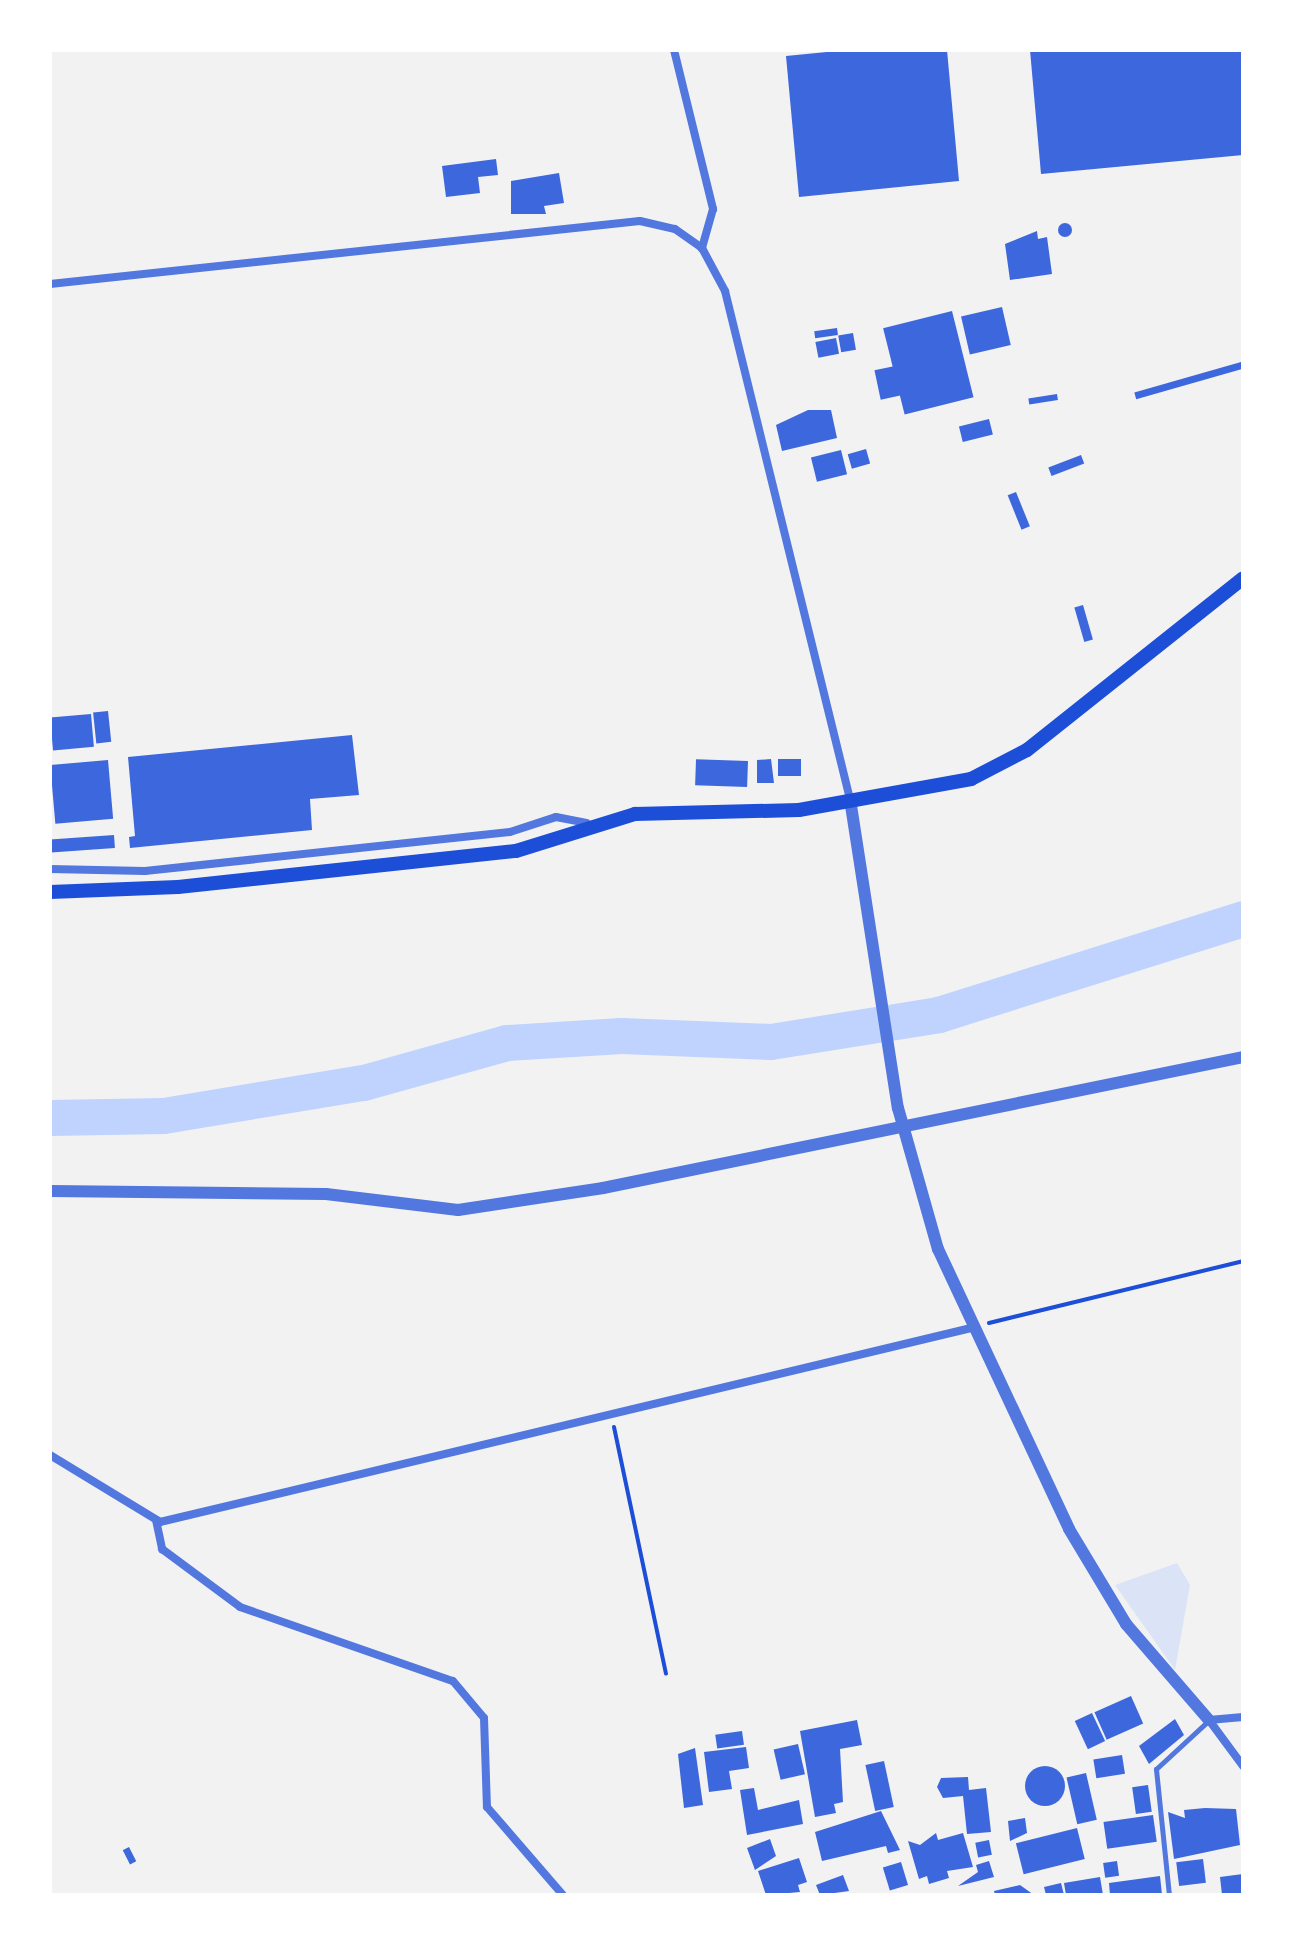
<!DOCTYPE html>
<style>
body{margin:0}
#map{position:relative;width:1293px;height:1945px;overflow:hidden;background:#f2f2f2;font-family:"Alegreya Sans",sans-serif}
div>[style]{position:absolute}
.green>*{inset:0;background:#dbe4f7}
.river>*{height:36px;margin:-18px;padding:0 18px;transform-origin:18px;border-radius:18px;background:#bfd3fe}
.building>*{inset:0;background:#3d67dc;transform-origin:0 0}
.round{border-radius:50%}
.path>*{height:4px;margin:-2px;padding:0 2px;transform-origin:2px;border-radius:2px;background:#1d4ed8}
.service>*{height:5px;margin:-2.5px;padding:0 2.5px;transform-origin:2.5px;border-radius:2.5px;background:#5277de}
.minor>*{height:8px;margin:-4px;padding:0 4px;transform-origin:4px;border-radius:4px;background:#5277de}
.tertiary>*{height:12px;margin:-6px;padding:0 6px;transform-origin:6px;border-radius:6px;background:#5277de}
.secondary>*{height:14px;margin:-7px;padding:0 7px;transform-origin:7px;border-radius:7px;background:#1d4ed8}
span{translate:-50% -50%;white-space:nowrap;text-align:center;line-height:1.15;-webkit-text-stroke:6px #fff;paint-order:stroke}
.frame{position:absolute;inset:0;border:52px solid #fff;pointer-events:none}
</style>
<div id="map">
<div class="green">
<div style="clip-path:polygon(1177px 1563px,1190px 1585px,1175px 1670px,1115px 1585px)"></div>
</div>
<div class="river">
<div style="left:50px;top:1118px;width:114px;rotate:-1deg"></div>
<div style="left:164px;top:1116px;width:203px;rotate:-9.4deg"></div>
<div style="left:364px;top:1083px;width:148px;rotate:-15.6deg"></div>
<div style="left:507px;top:1043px;width:115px;rotate:-3.5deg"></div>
<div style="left:622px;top:1036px;width:149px;rotate:2.3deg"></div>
<div style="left:771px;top:1042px;width:170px;rotate:-9.1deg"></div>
<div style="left:939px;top:1015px;width:319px;rotate:-17.5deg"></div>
</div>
<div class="building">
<div style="clip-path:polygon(847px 50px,947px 50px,959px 181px,799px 197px,786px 56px)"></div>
<div style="clip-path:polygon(1030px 50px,1243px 50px,1243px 155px,1041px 174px)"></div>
<div style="clip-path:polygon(496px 159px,498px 175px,478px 177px,480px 193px,446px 197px,442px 166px)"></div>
<div style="clip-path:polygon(559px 173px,564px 203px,544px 206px,546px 214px,511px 214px,511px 181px)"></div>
<div class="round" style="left:1058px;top:223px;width:14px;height:14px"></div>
<div style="clip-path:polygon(1037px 231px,1038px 239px,1047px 237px,1052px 274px,1010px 280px,1005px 244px)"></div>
<div style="left:1002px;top:307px;width:39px;height:42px;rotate:77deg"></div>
<div style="left:952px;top:311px;width:89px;height:71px;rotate:76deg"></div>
<div style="left:837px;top:328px;width:7px;height:23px;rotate:82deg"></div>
<div style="left:853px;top:333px;width:17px;height:15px;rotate:80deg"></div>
<div style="left:836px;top:338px;width:16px;height:21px;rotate:79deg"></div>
<div style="left:1241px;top:362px;width:7px;height:111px;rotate:74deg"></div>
<div style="left:895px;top:366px;width:30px;height:21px;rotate:78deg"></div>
<div style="left:1057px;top:394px;width:6px;height:29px;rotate:81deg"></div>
<div style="clip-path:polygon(808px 410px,831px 410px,837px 438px,782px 451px,776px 425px)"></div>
<div style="left:989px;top:419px;width:16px;height:31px;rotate:76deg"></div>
<div style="left:866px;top:449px;width:15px;height:19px;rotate:74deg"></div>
<div style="left:841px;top:450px;width:25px;height:31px;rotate:76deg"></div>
<div style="left:1081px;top:455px;width:9px;height:35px;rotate:69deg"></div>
<div style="left:1016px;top:492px;width:37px;height:9px;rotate:68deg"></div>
<div style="left:1083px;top:605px;width:36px;height:9px;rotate:74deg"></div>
<div style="left:108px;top:711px;width:31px;height:15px;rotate:84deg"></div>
<div style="left:91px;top:714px;width:33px;height:41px;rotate:85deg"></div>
<div style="clip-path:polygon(352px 735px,359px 795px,310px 799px,312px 830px,130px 848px,129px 837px,135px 836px,128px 757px)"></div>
<div style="clip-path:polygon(771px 759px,774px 783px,757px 783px,757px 760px)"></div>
<div style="left:778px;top:759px;width:23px;height:17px"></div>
<div style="left:108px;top:760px;width:59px;height:58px;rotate:85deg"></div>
<div style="left:748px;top:761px;width:26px;height:52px;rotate:92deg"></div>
<div style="left:114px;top:835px;width:13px;height:64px;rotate:86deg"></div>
<div style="left:1131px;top:1696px;width:30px;height:40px;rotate:66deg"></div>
<div style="left:1092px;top:1713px;width:31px;height:19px;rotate:65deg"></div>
<div style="clip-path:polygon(1175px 1719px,1184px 1735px,1149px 1764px,1139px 1746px)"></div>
<div style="clip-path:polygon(857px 1720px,862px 1745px,840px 1749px,843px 1802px,834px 1804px,836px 1813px,815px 1817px,800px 1731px)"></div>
<div style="left:742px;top:1731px;width:14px;height:27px;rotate:82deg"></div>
<div style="left:798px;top:1744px;width:31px;height:25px;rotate:77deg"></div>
<div style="clip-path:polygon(746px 1747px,749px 1768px,729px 1771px,732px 1789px,709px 1792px,704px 1752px)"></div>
<div style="clip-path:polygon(695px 1748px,703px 1805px,684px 1808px,678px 1754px)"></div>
<div style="left:1122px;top:1755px;width:19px;height:29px;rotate:81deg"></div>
<div style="left:884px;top:1761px;width:47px;height:19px;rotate:78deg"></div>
<div class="round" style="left:1025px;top:1766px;width:40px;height:40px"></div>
<div style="left:1086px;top:1773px;width:48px;height:20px;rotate:77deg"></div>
<div style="clip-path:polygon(968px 1777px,969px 1790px,986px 1788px,991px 1832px,967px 1834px,963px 1796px,943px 1798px,937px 1787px,941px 1778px)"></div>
<div style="left:1148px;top:1785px;width:27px;height:16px;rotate:82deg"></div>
<div style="clip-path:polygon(754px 1788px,758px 1810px,799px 1800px,803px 1824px,747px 1835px,740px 1790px)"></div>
<div style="clip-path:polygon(1205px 1808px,1236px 1809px,1240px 1845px,1174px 1859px,1168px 1812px,1185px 1818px,1184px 1810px)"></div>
<div style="clip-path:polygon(881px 1811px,900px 1850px,888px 1853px,886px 1846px,822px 1861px,815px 1832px)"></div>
<div style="left:1153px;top:1815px;width:27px;height:50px;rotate:82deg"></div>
<div style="clip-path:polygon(1025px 1818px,1027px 1833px,1010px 1841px,1008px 1821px)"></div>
<div style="left:1077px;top:1828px;width:32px;height:63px;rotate:76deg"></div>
<div style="clip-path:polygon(936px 1833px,938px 1840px,963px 1833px,973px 1867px,947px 1871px,949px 1878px,929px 1884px,927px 1876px,919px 1879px,908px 1841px,920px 1845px)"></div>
<div style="clip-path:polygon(770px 1839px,776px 1856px,755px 1870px,747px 1848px)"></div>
<div style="left:989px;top:1840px;width:15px;height:14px;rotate:79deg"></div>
<div style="left:129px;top:1847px;width:16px;height:7px;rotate:63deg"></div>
<div style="clip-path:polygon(799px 1858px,807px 1882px,798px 1885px,800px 1892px,766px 1895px,758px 1871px)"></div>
<div style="left:1203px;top:1859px;width:24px;height:27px;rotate:83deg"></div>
<div style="clip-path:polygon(989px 1861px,994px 1877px,958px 1886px,978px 1872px,976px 1865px)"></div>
<div style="left:1117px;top:1861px;width:15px;height:14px;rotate:82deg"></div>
<div style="left:901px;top:1862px;width:24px;height:19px;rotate:73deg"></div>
<div style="clip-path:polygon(1243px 1874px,1243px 1895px,1222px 1895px,1220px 1877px)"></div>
<div style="clip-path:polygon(843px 1875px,849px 1891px,820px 1895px,816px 1885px)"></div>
<div style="clip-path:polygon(1160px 1876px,1162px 1895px,1110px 1895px,1109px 1883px)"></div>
<div style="clip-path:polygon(1100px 1877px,1103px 1895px,1066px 1895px,1064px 1883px)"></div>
<div style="clip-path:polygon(1061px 1883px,1064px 1895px,1046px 1895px,1044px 1887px)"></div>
<div style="clip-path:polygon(1020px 1885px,1034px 1895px,995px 1895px,994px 1891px)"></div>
</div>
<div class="path">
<div style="left:989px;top:1323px;width:261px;rotate:-13.7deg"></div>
<div style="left:614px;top:1427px;width:252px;rotate:78.1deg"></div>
</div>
<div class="service">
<div style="left:1169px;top:1895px;width:127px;rotate:-95.9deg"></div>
<div style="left:1156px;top:1769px;width:71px;rotate:-42.7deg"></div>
</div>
<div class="minor">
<div style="left:674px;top:50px;width:164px;rotate:76.2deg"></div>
<div style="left:713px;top:209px;width:41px;rotate:105.8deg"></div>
<div style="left:50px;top:284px;width:593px;rotate:-6.09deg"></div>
<div style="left:640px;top:221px;width:36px;rotate:13deg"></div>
<div style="left:675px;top:229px;width:33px;rotate:35deg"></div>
<div style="left:702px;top:248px;width:49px;rotate:61.9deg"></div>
<div style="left:725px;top:291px;width:523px;rotate:76.18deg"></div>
<div style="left:50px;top:869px;width:95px;rotate:1.2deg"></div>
<div style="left:145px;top:871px;width:367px;rotate:-6.1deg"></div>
<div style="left:510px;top:832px;width:48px;rotate:-18.1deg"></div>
<div style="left:556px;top:817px;width:31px;rotate:11deg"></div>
<div style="left:50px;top:1455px;width:129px;rotate:31.3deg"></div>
<div style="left:160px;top:1522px;width:834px;rotate:-13.45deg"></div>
<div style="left:156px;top:1520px;width:30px;rotate:78deg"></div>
<div style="left:162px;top:1549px;width:97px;rotate:36.6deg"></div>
<div style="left:240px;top:1607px;width:225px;rotate:19.2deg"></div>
<div style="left:453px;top:1681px;width:48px;rotate:50deg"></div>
<div style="left:484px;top:1718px;width:89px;rotate:88.1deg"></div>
<div style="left:487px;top:1807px;width:116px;rotate:49.2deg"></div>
<div style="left:1209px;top:1720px;width:57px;rotate:53.5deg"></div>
<div style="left:1209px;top:1720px;width:34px;rotate:-5deg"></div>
</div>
<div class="tertiary">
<div style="left:850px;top:799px;width:313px;rotate:81.2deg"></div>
<div style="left:898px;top:1108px;width:147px;rotate:74.2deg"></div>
<div style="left:938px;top:1249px;width:309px;rotate:64.9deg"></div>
<div style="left:1069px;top:1529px;width:111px;rotate:59deg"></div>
<div style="left:1126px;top:1624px;width:127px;rotate:49.2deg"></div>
<div style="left:50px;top:1191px;width:276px;rotate:0.6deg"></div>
<div style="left:326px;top:1194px;width:133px;rotate:6.9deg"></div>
<div style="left:458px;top:1210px;width:147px;rotate:-8.6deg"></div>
<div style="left:603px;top:1188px;width:653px;rotate:-11.57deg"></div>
</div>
<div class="secondary">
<div style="left:50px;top:892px;width:128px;rotate:-2.2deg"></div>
<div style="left:178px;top:887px;width:340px;rotate:-6.1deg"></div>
<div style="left:516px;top:851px;width:125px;rotate:-17.3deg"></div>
<div style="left:635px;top:814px;width:164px;rotate:-1.4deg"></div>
<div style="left:799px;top:810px;width:175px;rotate:-10.2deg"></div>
<div style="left:971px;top:779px;width:63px;rotate:-27.4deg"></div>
<div style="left:1027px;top:750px;width:276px;rotate:-38.5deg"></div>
</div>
<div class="frame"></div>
</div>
